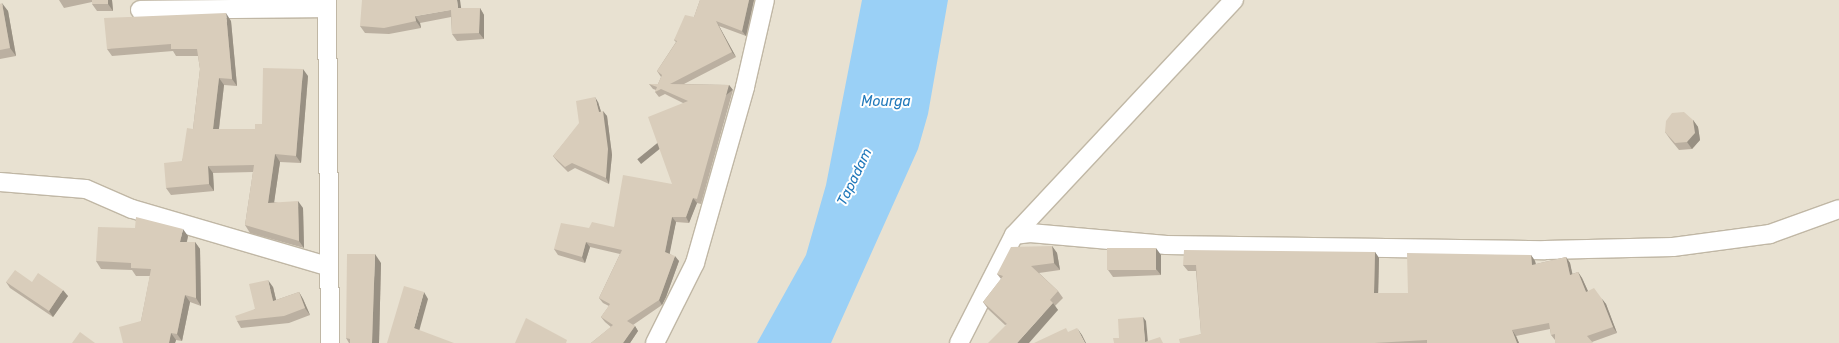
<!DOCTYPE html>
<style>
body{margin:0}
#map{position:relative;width:1839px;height:343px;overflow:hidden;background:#f4efe4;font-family:Rubik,sans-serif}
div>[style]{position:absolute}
.residential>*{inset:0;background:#e8e1d1;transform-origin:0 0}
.water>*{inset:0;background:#9ad0f6}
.roads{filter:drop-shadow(1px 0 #c0b7a5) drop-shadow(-1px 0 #c0b7a5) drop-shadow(0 1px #c0b7a5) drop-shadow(0 -1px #c0b7a5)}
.minor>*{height:18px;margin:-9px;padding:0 9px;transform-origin:9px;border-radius:9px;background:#fff}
.wall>*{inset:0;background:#bbb0a1}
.shaded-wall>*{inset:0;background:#989083;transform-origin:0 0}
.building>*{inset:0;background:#d9cdbb;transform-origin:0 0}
span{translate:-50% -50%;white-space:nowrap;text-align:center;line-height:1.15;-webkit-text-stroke:4px #fff;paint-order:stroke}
.water-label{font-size:14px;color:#237abb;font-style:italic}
</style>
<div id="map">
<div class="residential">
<div style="left:0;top:0;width:1839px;height:343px"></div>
</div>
<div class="water">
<div style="clip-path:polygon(862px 0,948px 0,928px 114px,918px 149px,831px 343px,757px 343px,806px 255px,826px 185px)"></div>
</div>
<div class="roads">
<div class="minor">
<div style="left:327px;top:0;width:343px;rotate:89.5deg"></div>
<div style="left:140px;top:10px;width:186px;rotate:-0.6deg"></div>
<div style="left:0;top:182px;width:86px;rotate:4.7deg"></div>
<div style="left:86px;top:189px;width:50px;rotate:23.5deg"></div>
<div style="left:132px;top:209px;width:203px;rotate:16.3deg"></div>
<div style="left:1014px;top:235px;width:16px;rotate:-7deg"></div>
<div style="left:1030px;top:233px;width:137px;rotate:5deg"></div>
<div style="left:1166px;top:245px;width:379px;rotate:0.8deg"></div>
<div style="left:1545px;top:250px;width:128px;rotate:-1.3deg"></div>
<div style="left:1673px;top:247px;width:98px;rotate:-7.6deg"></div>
<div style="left:1770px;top:234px;width:73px;rotate:-19.9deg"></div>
<div style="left:655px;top:343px;width:89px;rotate:-63.4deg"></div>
<div style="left:695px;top:263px;width:183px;rotate:-74.1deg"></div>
<div style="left:745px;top:87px;width:89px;rotate:-77.1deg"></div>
<div style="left:959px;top:343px;width:121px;rotate:-63deg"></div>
<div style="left:1014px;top:235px;width:322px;rotate:-46.9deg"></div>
</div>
</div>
<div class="wall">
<div style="clip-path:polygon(59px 0,112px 0,113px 11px,97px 11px,92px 4px,92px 2px,64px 8px)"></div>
<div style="clip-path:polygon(700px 0,754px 0,746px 36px,719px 26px,736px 57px,684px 84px,729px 85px,733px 90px,701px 204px,697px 203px,689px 223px,676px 222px,669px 253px,679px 261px,666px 297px,662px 305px,633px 325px,635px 326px,638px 331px,630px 343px,591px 343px,611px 327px,605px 322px,601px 317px,609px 306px,603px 303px,599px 298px,620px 254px,590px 247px,585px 263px,558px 255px,554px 249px,589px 228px,614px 227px,672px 184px,683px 103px,665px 94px,659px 97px,655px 92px,656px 90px,653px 89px,649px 84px,658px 84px,661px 77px,657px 71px,676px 42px,674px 40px,694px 17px)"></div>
<div style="clip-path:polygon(0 4px,8px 11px,16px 56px,0 59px)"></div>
<div style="clip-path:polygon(461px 8px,480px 8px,484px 15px,484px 39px,457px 41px,452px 34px,451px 17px,420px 23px,421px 28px,389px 34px,365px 33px,360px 26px)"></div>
<div style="clip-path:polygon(231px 21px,237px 86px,224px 85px,219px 129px,255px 129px,262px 124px,308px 76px,301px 163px,280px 162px,274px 202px,303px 208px,304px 248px,250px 233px,245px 225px,253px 172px,213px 173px,214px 191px,171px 195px,166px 188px,182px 161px,193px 129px,200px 69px,198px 56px,176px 56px,173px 51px,112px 56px,107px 49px)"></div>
<div style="clip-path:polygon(598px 102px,601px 112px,607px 116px,612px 155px,609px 184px,575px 168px,568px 172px,557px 161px,553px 156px)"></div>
<div style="clip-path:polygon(1693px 120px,1698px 127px,1700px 140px,1692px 149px,1679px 150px,1670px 139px,1665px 132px)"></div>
<div style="clip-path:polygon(188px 236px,187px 242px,195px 242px,200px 249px,201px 306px,190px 302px,182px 341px,176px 340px,175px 343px,123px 343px,141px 321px,150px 276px,136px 276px,132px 270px,101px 269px,96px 261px)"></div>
<div style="clip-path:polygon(1052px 246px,1057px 253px,1060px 270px,1039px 273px,1058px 291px,1063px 298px,1055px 306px,1058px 310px,1005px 325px,988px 309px,983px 302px,1001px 279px,997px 274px)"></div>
<div style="clip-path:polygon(1375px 252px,1379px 258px,1378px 293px,1408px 293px,1531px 255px,1535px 261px,1536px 264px,1566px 257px,1570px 263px,1572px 274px,1578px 272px,1582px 278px,1588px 291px,1602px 299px,1606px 304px,1617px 333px,1592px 342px,1555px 340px,1551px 335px,1550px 329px,1516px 336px,1519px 343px,1180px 343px,1201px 334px,1196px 271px,1188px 271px,1183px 265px)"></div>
<div style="clip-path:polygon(1161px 255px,1161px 275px,1113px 277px,1108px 270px)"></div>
<div style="clip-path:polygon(381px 263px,379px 343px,349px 343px,346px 338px)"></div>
<div style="clip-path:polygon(6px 282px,32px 282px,68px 296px,53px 317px,10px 288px)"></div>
<div style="clip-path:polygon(273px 287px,276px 300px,299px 292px,303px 299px,310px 315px,289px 323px,241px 328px,237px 321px,255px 309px)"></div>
</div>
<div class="shaded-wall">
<div style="clip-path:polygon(108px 0,112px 0,113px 11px,108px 4px)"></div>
<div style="clip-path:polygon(457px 0,460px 0,462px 14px,458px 8px)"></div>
<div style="clip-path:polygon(749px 0,754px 0,746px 36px,742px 31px)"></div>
<div style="clip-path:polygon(2px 3px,8px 11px,16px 56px,10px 48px)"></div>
<div style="clip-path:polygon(480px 8px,484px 15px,484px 39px,479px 33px)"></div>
<div style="clip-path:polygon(226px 13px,231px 21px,237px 86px,232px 79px)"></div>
<div style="clip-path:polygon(415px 16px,420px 23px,421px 28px,416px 21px)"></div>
<div style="clip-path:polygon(716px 21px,719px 26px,736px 57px,732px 52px)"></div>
<div style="clip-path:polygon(303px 69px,308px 76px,301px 163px,296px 156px)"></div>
<div style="clip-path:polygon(219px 78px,224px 85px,218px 136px,213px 129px)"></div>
<div style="left:729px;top:85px;width:6px;height:118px;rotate:51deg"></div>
<div style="clip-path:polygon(595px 97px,598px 102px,603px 118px,599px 112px)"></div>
<div style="clip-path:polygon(603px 111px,607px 116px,612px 155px,609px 184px,606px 178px)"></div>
<div style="clip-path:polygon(1693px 120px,1698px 127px,1700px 140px,1692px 149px,1687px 142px)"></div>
<div style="clip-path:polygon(275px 154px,280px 162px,273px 210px,268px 203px)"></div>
<div style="clip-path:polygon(208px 166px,213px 173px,214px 191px,209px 184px)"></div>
<div style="clip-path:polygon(693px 198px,697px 203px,689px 223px,686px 217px)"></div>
<div style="clip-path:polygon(298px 201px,303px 208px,304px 248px,299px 241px)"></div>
<div style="clip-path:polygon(672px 217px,676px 222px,669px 257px,665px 252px)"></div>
<div style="clip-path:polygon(183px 229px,188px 236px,185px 249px,180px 242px)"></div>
<div style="clip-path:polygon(195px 242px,200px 249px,201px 306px,196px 298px)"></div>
<div style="clip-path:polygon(586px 242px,590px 247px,585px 263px,582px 257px)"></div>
<div style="clip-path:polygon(1052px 246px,1057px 253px,1060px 270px,1054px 263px)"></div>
<div style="clip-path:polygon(1156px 248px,1161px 255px,1161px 275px,1156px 269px)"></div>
<div style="clip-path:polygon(1375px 252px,1379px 258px,1378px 299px,1374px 293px)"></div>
<div style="clip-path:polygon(375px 254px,381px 263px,379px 343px,372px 343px)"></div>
<div style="clip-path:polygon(1531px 255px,1535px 261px,1537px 271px,1532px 265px)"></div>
<div style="clip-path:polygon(675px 256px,679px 261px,666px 297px,662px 305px,659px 300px)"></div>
<div style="clip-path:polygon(1566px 257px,1570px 263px,1574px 281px,1570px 275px)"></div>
<div style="clip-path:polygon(1578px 272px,1582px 278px,1591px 298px,1586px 292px)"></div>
<div style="clip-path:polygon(268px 280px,273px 287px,278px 308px,273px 301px)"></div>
<div style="clip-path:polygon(63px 290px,68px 296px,53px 317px,49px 311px)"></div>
<div style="clip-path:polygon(299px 292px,303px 299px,310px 315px,305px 308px)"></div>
<div style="clip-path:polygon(424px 292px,428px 299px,418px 335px,414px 328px)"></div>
<div style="clip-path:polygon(185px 295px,190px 302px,182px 341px,177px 334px)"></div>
<div style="clip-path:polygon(1602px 299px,1606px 304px,1617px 333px,1613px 327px)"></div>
<div style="clip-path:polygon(1053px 303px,1058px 310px,1029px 343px,1017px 343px)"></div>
<div style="clip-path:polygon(1143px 317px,1146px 321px,1148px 343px,1145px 342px)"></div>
<div style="clip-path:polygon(635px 326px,638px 331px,630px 343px,623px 343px)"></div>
<div style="clip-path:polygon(1077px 328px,1082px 335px,1086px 343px,1085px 343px)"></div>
<div style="clip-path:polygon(1512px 330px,1516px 336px,1519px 343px,1517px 343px)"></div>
<div style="clip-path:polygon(171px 333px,176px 340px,175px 343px,169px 343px)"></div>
</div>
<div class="building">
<div style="left:92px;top:0;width:16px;height:4px"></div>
<div style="clip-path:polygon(362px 0,457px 0,458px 8px,480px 8px,479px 33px,452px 34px,451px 10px,415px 16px,416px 21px,384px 28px,360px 26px)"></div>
<div style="clip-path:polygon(700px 0,749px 0,742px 31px,716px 21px,732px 52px,670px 84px,729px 85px,697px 199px,693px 198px,686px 217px,672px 217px,665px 252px,675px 256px,662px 292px,659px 300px,627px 321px,635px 326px,623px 343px,591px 343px,613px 325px,601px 317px,610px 304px,599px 298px,622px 250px,586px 242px,582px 257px,554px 249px,561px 223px,589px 228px,592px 222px,614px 227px,623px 175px,672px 184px,648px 117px,688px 101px,661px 89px,655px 92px,657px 87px,649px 84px,658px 84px,662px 75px,657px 71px,677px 41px,674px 40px,685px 15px,694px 17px)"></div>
<div style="clip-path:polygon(2px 3px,10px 48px,0 50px,0 4px)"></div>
<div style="clip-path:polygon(226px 13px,232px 79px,219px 78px,213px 129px,255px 129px,255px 124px,262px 124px,263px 68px,303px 69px,296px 156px,275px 154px,268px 203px,298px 201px,299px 241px,245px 225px,254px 165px,208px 166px,209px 184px,166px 188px,164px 163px,182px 161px,187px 128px,193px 129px,200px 69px,197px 49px,171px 49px,171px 44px,107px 49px,104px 18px)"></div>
<div style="clip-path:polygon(595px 97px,599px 112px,603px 111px,608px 149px,606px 178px,572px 163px,565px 167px,553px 156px,579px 123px,576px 101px)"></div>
<div style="clip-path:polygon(1684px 112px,1693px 120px,1695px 133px,1687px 142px,1675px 143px,1665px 132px,1666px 121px,1672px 113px)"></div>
<div style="clip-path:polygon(136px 217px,183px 229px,180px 242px,195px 242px,196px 298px,185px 295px,177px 334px,171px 333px,169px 343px,123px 343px,119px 327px,141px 321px,151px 269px,131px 268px,131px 263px,96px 261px,98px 227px,135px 228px)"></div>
<div style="clip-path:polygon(1052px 246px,1054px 263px,1031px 266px,1058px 291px,1050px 300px,1053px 303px,1017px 343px,988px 343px,1007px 324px,983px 302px,1003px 276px,997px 274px,1011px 247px)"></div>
<div style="left:1107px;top:248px;width:49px;height:22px"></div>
<div style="clip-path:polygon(1184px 250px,1375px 252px,1374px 293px,1408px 293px,1407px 253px,1531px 255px,1532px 265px,1566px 257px,1570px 275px,1578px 272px,1586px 292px,1594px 288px,1602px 299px,1613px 327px,1587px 336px,1593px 343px,1555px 343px,1555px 334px,1551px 335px,1549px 323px,1512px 330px,1517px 343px,1427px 343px,1427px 340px,1374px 343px,1180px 343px,1179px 339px,1201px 334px,1196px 265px,1183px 265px)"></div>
<div style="clip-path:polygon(347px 254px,375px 254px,372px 343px,350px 343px,350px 339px,346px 338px)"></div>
<div style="clip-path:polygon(15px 270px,32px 282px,38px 273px,63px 290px,49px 311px,6px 282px)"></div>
<div style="clip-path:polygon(268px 280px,273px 301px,299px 292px,305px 308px,284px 316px,237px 321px,235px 316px,255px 309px,249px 284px)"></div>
<div style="clip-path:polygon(404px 286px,424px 292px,414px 328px,454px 343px,387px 343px)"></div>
<div style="clip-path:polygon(1143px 317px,1145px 342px,1160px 337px,1163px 343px,1114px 343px,1113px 338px,1119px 338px,1118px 319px)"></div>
<div style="clip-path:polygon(526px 318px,567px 340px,566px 343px,515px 343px)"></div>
<div style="clip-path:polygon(1066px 328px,1068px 332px,1077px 328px,1085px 343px,1034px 343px)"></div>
<div style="clip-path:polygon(80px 332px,95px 343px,72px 343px)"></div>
</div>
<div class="water-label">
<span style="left:886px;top:102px">Mourga</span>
<span style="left:855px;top:177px;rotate:-64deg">Tapadam</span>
</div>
</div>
